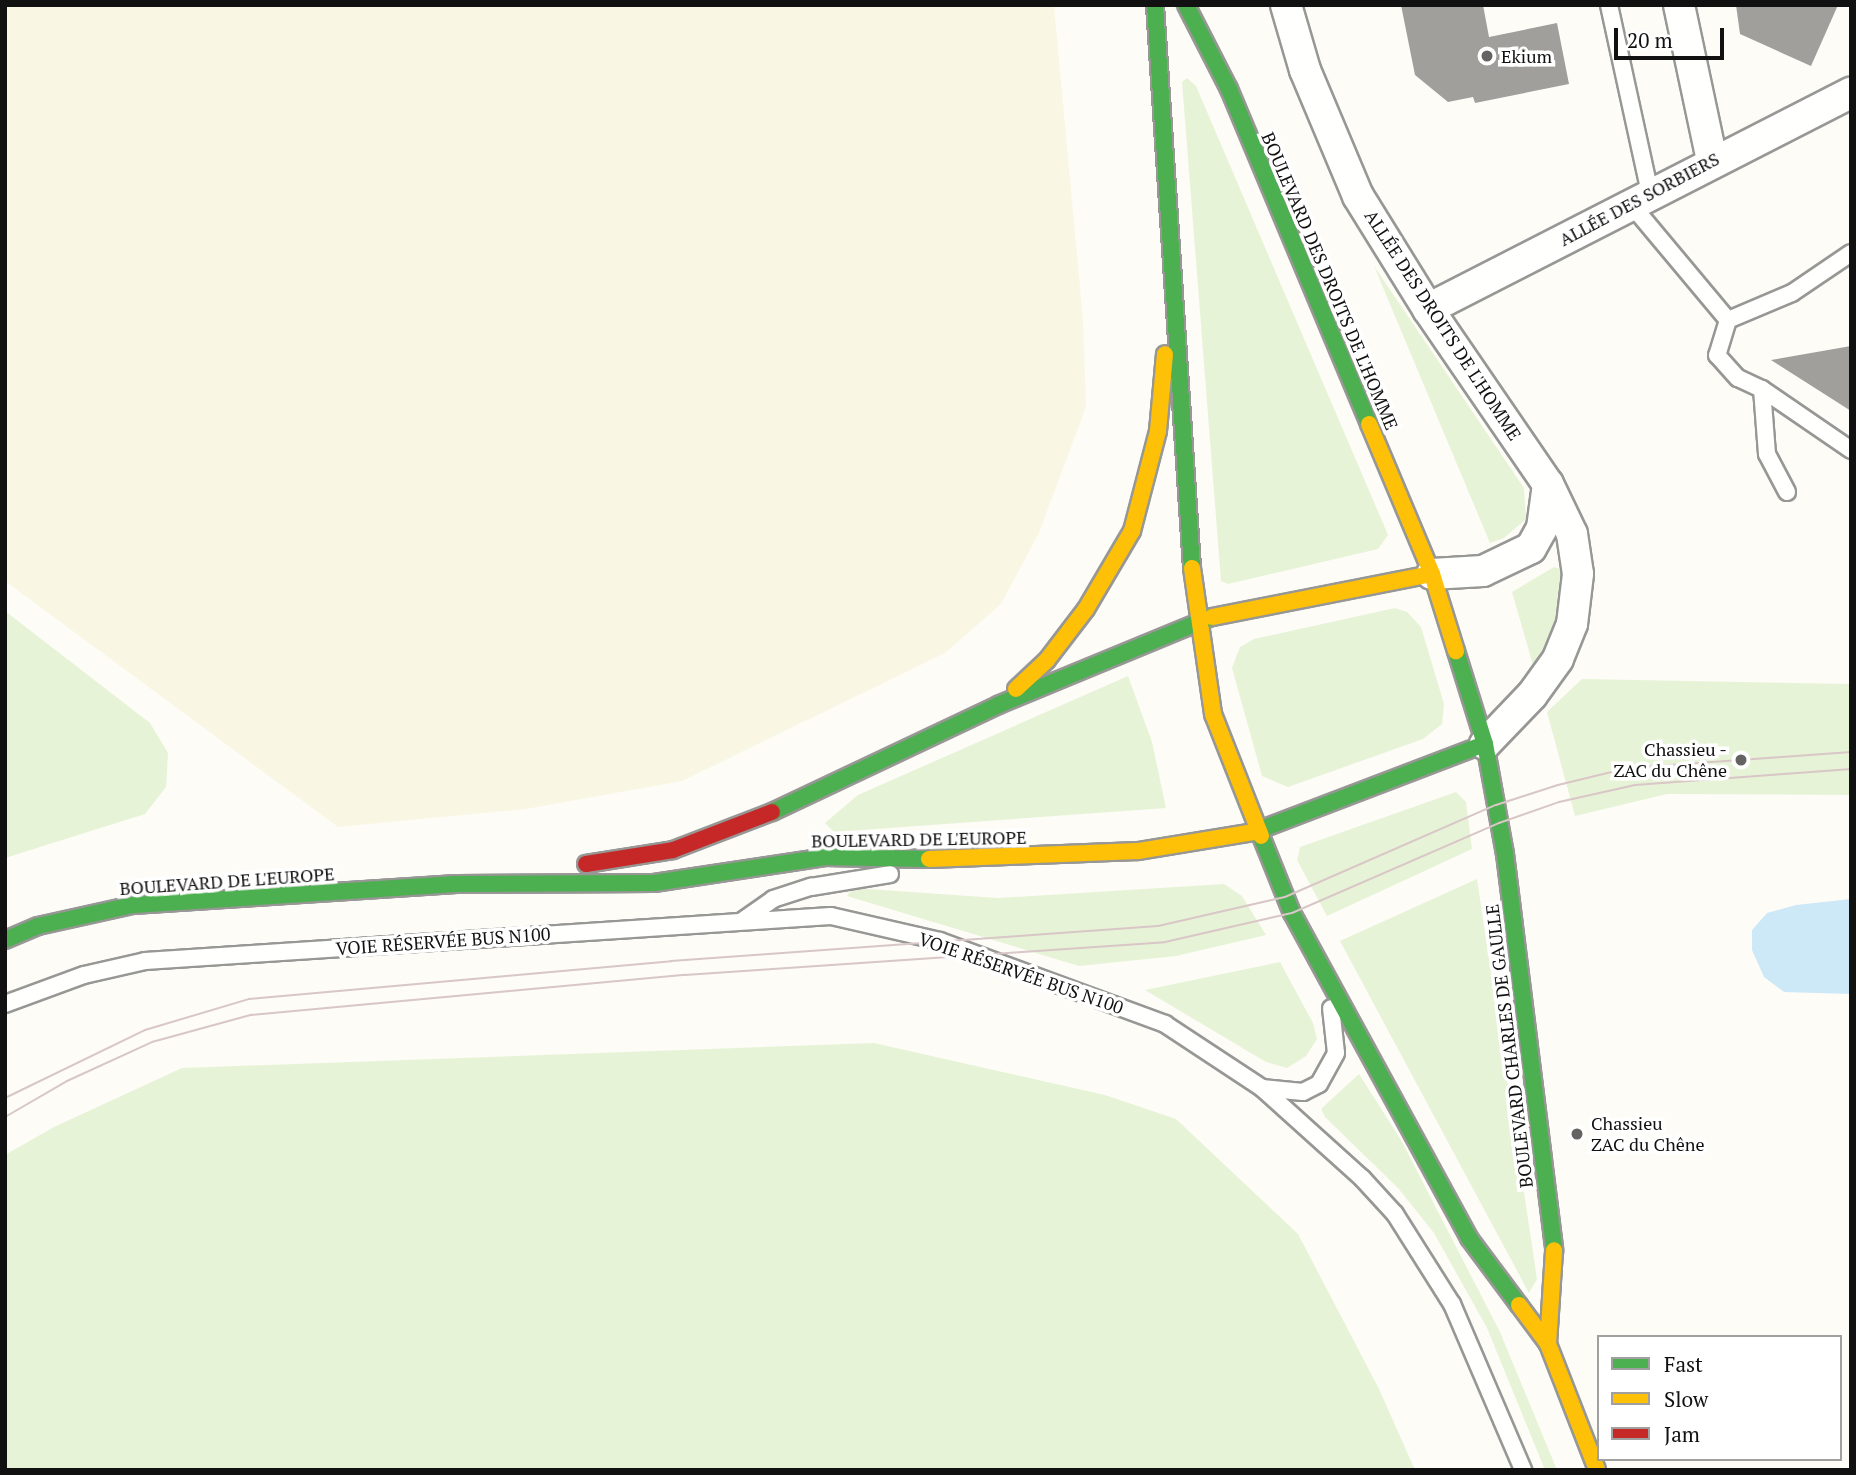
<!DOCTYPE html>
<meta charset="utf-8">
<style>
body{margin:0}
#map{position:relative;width:1856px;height:1475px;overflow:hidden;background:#fdfcf7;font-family:"PT Serif",serif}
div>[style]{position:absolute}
.farmland>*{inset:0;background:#f9f7e4}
.green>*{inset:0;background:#e7f3d7}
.water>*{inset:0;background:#cde8f7}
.building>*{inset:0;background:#a19f9c}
.roads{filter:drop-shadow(2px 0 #979795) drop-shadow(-2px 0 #979795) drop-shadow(0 2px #979795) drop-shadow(0 -2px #979795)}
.lane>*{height:16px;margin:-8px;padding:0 8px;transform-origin:8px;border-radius:8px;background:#fffffe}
.street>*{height:30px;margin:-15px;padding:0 15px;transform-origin:15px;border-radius:15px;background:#fffffe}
.fast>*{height:16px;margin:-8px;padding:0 8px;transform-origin:8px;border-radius:8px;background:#4caf50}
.slow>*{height:16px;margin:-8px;padding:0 8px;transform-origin:8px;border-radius:8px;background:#ffc107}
.jam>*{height:16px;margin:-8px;padding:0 8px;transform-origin:8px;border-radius:8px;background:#c62828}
.tram>*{height:2px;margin:-1px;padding:0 1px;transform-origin:1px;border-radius:1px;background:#d9c6c7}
.dots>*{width:19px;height:19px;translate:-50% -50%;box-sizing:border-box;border:4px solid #fff;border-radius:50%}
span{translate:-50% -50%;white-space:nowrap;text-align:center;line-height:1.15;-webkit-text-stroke:7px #fff;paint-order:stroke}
.poi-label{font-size:18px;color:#111}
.left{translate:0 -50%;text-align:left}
.right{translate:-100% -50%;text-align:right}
.street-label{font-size:18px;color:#111}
.frame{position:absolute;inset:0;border:7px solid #111;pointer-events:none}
.legend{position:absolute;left:1597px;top:1335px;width:245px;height:126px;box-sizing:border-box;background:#fff;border:2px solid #a0a0a0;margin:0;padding:9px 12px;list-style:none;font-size:21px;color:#111}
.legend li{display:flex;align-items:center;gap:14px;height:35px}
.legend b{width:35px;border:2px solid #a0a0a0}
.scale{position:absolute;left:1614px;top:28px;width:110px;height:32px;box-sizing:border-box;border:4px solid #111;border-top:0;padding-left:9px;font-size:21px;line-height:24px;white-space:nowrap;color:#111;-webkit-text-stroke:5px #fff;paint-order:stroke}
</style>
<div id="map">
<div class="farmland">
<div style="clip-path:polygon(5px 5px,1054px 5px,1083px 320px,1086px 407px,1039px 533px,1001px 604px,945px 653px,682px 781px,526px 809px,338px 827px,5px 581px)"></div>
</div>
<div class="green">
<div style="clip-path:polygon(1187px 78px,1196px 86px,1388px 535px,1378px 549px,1228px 584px,1221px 581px,1182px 82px)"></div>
<div style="clip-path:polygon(1374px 266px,1524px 488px,1526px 519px,1504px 538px,1490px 543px)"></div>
<div style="clip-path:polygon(1554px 567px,1564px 570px,1566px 589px,1556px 629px,1533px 665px,1512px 592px)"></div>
<div style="clip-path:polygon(1395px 608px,1407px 612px,1421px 627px,1444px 704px,1442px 724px,1423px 739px,1288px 787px,1262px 776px,1232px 668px,1240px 647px,1254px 639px)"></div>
<div style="clip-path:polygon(5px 611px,150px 723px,168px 753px,166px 787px,145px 814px,5px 858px)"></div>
<div style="clip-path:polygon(1128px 676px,1152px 742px,1166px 808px,834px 832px,825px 823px,858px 795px)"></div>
<div style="clip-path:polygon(1582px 679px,1851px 684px,1851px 795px,1667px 794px,1575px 816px,1547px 712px)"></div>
<div style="clip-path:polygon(1456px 792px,1466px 802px,1472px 849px,1327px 916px,1297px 860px,1300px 847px)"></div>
<div style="clip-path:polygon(1477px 879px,1537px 1279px,1529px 1293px,1340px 941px)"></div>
<div style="clip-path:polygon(1224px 884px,1242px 896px,1266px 935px,1176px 956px,1079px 966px,847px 896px,853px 888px,998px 898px)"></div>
<div style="clip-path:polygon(1280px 962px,1313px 1023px,1317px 1039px,1306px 1056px,1287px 1068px,1266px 1062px,1145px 990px)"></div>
<div style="clip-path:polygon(874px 1043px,1105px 1095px,1176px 1119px,1298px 1234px,1379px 1389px,1415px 1470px,5px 1470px,5px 1155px,54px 1127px,182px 1068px)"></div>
<div style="clip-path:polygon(1359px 1074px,1401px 1140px,1500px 1332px,1557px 1470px,1545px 1470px,1487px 1328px,1434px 1233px,1398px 1188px,1325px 1117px,1321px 1109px)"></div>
</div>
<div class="water">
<div style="clip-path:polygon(1851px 899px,1851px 994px,1784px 992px,1764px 977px,1752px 950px,1752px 930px,1767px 913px,1796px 905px)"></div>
</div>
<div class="building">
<div style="clip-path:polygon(1401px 5px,1483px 5px,1489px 37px,1557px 23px,1569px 84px,1475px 103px,1473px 97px,1448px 102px,1415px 75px)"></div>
<div style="clip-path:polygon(1736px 5px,1838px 5px,1811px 66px,1740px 34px)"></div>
<div style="clip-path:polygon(1851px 346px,1851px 411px,1771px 360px)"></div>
</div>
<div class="roads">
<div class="lane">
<div style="left:1609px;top:5px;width:192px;rotate:77.7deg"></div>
<div style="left:1630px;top:203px;width:153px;rotate:50.1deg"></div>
<div style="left:1728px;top:320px;width:69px;rotate:-22.9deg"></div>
<div style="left:1792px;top:293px;width:71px;rotate:-34.1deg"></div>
<div style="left:1728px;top:320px;width:37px;rotate:107deg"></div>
<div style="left:1717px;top:355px;width:31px;rotate:48deg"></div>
<div style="left:1738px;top:378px;width:26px;rotate:25deg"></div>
<div style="left:1762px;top:389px;width:108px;rotate:34.4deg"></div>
<div style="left:1762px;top:389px;width:65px;rotate:85.6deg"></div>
<div style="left:1767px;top:454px;width:43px;rotate:62.2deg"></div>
<div style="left:742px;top:921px;width:38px;rotate:-35deg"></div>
<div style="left:773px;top:899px;width:40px;rotate:-18deg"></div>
<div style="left:811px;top:887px;width:80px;rotate:-9.3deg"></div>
<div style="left:5px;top:1004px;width:84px;rotate:-20.2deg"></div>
<div style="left:84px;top:975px;width:63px;rotate:-12.9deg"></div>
<div style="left:145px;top:961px;width:687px;rotate:-3.75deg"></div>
<div style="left:831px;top:916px;width:112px;rotate:12.9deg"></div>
<div style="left:940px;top:941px;width:240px;rotate:20.2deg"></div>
<div style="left:1165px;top:1024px;width:116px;rotate:33.4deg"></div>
<div style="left:1262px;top:1088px;width:135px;rotate:42deg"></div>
<div style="left:1362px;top:1178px;width:49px;rotate:47.5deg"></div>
<div style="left:1395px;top:1214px;width:107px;rotate:57.7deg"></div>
<div style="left:1452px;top:1304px;width:181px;rotate:66.8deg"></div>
<div style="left:1262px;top:1088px;width:41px;rotate:5.6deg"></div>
<div style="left:1303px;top:1092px;width:18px;rotate:-27deg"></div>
<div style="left:1319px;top:1084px;width:35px;rotate:-61deg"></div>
<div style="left:1336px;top:1053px;width:45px;rotate:-96.3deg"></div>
</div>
<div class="street">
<div style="left:1286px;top:5px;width:68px;rotate:73.7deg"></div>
<div style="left:1305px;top:70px;width:137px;rotate:67.2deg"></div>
<div style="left:1358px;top:196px;width:133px;rotate:58.2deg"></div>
<div style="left:1428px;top:309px;width:212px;rotate:55.6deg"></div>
<div style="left:1548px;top:484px;width:55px;rotate:64.4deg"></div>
<div style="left:1572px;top:534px;width:40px;rotate:81.5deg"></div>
<div style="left:1578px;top:574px;width:50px;rotate:96.8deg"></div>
<div style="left:1572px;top:624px;width:38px;rotate:112deg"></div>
<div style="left:1558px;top:659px;width:44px;rotate:125.8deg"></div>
<div style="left:1532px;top:695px;width:68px;rotate:133.8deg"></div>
<div style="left:1679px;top:5px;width:158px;rotate:78deg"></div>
<div style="left:1428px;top:309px;width:475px;rotate:-27.1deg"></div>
<div style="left:1432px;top:574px;width:51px;rotate:-3.4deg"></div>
<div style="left:1483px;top:571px;width:53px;rotate:-25.6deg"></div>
<div style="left:1531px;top:548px;width:23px;rotate:-61deg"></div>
<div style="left:1542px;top:528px;width:44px;rotate:-82.2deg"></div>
</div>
<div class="fast">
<div style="left:1155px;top:5px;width:564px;rotate:86.24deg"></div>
<div style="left:1186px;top:5px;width:94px;rotate:62.9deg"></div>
<div style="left:1229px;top:89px;width:363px;rotate:67.3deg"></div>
<div style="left:1456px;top:651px;width:97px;rotate:72.7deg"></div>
<div style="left:1485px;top:744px;width:112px;rotate:79.7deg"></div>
<div style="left:1505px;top:854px;width:399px;rotate:82.9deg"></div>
<div style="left:772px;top:812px;width:250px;rotate:-25.3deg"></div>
<div style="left:998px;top:705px;width:231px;rotate:-22.4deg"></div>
<div style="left:1254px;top:832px;width:247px;rotate:-20.9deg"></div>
<div style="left:1261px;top:836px;width:83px;rotate:68.1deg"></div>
<div style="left:1292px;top:913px;width:370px;rotate:61.4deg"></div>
<div style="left:1469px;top:1238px;width:84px;rotate:53.3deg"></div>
<div style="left:5px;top:940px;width:36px;rotate:-23deg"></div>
<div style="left:38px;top:926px;width:97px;rotate:-12.5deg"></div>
<div style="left:133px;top:905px;width:324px;rotate:-3.7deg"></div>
<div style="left:456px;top:884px;width:198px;rotate:-0.3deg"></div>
<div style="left:654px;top:883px;width:173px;rotate:-8.6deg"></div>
<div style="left:825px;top:857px;width:104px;rotate:1.1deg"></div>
</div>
<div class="slow">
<div style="left:1369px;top:424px;width:163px;rotate:67.2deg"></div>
<div style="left:1432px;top:574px;width:81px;rotate:72.7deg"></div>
<div style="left:1192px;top:568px;width:148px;rotate:81.8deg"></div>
<div style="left:1213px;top:714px;width:131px;rotate:68.5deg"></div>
<div style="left:1212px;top:617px;width:224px;rotate:-11.1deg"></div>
<div style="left:1016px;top:689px;width:42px;rotate:-43.1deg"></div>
<div style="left:1047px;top:660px;width:64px;rotate:-52.6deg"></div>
<div style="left:1086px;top:609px;width:91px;rotate:-59.5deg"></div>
<div style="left:1132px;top:531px;width:103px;rotate:-75.4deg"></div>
<div style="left:1158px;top:431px;width:77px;rotate:-84.8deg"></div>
<div style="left:929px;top:859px;width:209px;rotate:-2.2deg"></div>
<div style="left:1138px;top:851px;width:118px;rotate:-9.3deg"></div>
<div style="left:1519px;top:1305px;width:49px;rotate:53.4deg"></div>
<div style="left:1548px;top:1344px;width:135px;rotate:68.7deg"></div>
<div style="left:1548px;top:1344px;width:94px;rotate:-86.3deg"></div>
</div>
<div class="jam">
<div style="left:586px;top:864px;width:88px;rotate:-9.1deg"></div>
<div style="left:673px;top:850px;width:106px;rotate:-21deg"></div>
</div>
</div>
<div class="tram">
<div style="left:5px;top:1098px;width:156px;rotate:-25.9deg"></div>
<div style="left:145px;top:1030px;width:109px;rotate:-16.6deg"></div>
<div style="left:249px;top:999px;width:424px;rotate:-5.1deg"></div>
<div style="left:671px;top:961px;width:488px;rotate:-4.1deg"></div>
<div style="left:1158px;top:926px;width:130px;rotate:-12.9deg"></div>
<div style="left:1285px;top:897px;width:230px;rotate:-23.6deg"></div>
<div style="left:1496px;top:805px;width:65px;rotate:-17.9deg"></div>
<div style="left:1558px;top:785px;width:72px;rotate:-13.7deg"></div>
<div style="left:1628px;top:768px;width:224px;rotate:-4.1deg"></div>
<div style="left:5px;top:1117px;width:72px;rotate:-30.1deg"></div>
<div style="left:67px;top:1081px;width:94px;rotate:-24.6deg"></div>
<div style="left:152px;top:1042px;width:103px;rotate:-15.3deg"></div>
<div style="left:251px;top:1015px;width:436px;rotate:-5.3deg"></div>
<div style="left:685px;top:975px;width:481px;rotate:-3.9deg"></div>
<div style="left:1165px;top:942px;width:130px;rotate:-12.9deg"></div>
<div style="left:1292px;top:913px;width:226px;rotate:-23.5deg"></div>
<div style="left:1499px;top:823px;width:64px;rotate:-19.3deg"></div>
<div style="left:1559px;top:802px;width:78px;rotate:-12.6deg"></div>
<div style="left:1635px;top:785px;width:217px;rotate:-4.2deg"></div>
</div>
<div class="dots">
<div style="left:1487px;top:56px;background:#646362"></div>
<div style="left:1741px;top:760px;background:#646362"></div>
<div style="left:1577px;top:1134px;background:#646362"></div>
</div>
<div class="poi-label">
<span class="left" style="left:1501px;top:56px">Ekium</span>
<span class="right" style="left:1727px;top:760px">Chassieu -<br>ZAC du Chêne</span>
<span class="left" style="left:1591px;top:1134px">Chassieu<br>ZAC du Chêne</span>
</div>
<div class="street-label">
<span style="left:1639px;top:199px;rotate:-28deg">ALLÉE DES SORBIERS</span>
<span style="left:1330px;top:281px;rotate:67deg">BOULEVARD DES DROITS DE L'HOMME</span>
<span style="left:1443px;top:325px;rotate:57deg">ALLÉE DES DROITS DE L'HOMME</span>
<span style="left:919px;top:839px;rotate:-1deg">BOULEVARD DE L'EUROPE</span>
<span style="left:227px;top:881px;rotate:-4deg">BOULEVARD DE L'EUROPE</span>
<span style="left:443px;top:941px;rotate:-4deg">VOIE RÉSERVÉE BUS N100</span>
<span style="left:1021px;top:973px;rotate:19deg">VOIE RÉSERVÉE BUS N100</span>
<span style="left:1509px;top:1046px;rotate:-97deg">BOULEVARD CHARLES DE GAULLE</span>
</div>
<div class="frame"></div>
<ul class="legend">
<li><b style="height:9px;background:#4caf50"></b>Fast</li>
<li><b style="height:9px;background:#ffc107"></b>Slow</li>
<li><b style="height:9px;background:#c62828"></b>Jam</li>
</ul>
<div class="scale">20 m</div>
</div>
